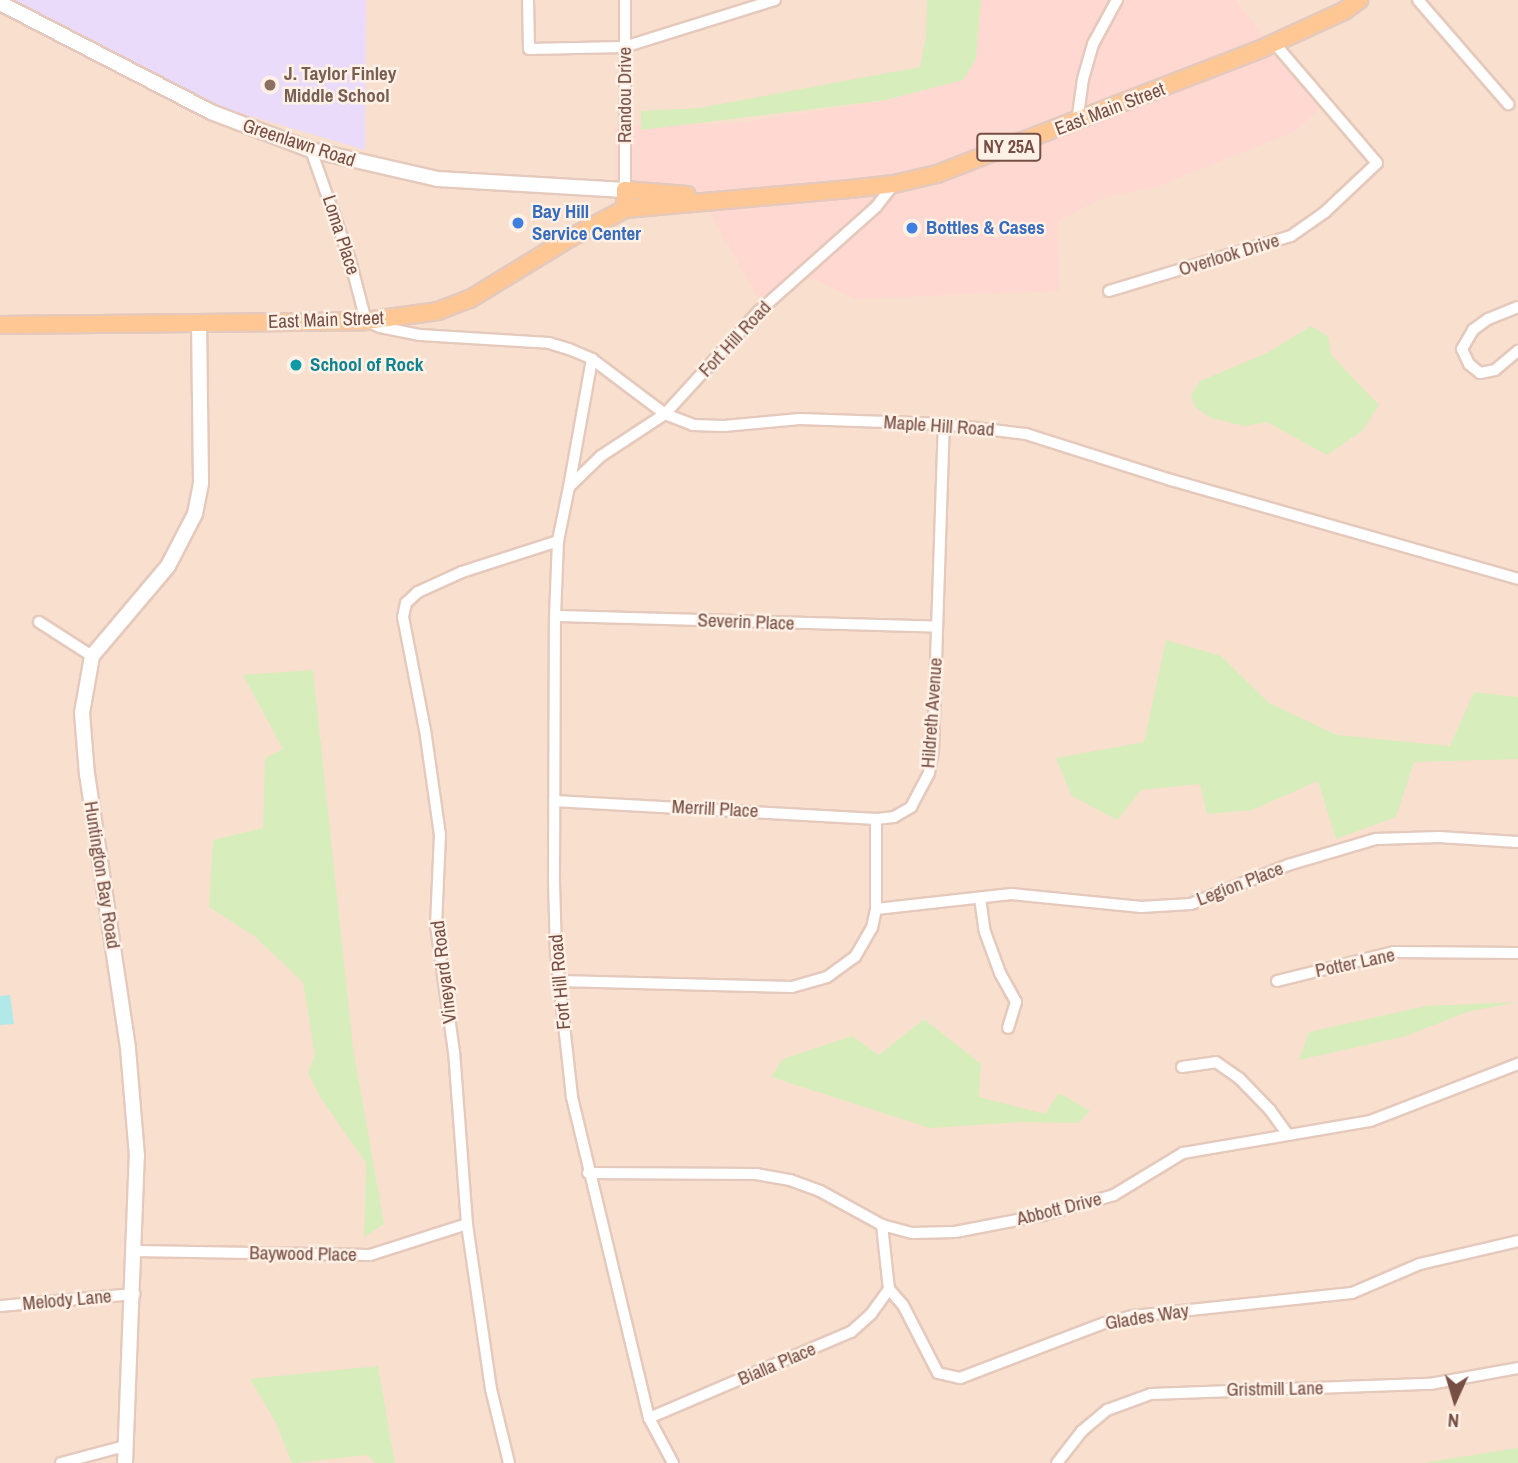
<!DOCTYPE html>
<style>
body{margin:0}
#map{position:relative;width:1518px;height:1463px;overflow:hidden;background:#feedde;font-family:"Archivo Narrow",sans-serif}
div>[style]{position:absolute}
.residential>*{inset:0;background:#f9e0ce;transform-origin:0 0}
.commercial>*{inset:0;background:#ffd8d1}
.education>*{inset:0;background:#eadbfa}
.green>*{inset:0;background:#d7edbb}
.water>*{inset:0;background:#b1e9e9}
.roads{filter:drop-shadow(2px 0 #e5c9bc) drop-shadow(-2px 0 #e5c9bc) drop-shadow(0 2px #e5c9bc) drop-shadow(0 -2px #e5c9bc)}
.street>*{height:10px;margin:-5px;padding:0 5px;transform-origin:5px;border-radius:5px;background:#fff}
.secondary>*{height:14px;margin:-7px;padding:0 7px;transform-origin:7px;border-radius:7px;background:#fff}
.primary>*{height:16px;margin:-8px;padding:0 8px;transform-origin:8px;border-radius:8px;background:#ffc794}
.dots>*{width:19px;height:19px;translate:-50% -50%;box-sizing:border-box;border:4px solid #fff1e6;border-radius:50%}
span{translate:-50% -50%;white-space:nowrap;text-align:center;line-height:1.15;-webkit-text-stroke:5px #fff1e6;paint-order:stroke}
.shield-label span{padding:2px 5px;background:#fff1e6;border:2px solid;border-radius:5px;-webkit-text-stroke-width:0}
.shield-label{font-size:18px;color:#764e44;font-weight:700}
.education-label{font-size:19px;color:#785e54;font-weight:700}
.left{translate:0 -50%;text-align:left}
.street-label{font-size:19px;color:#764e44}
.shop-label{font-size:19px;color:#366cbe;font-weight:700}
.culture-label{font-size:19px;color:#0d838f;font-weight:700}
.north{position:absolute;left:1420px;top:1365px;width:70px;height:70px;-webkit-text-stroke:5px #fff1e6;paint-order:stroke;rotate:184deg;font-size:19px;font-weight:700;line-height:28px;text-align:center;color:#764e44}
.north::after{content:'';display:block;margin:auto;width:24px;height:32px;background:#764e44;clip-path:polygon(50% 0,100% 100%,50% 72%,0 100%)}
</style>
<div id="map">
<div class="residential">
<div style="left:0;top:0;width:1518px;height:1463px"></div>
</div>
<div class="commercial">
<div style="clip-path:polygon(968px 0,1236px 0,1319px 109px,1296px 131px,1154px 188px,1105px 197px,1058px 221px,1059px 291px,855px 299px,812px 278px,758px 298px,708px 210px,615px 199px,614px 126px,738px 123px,883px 101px,961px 75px)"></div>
</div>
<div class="education">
<div style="clip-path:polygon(15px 0,366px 0,365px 150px,220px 107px)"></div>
</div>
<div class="green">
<div style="clip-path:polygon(927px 0,981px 0,976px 59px,963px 80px,886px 100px,641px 130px,641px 111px,699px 108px,920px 67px,926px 37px)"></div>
<div style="clip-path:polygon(1311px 326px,1328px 336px,1331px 355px,1379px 405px,1362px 431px,1327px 455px,1267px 422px,1245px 426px,1211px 418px,1195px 407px,1191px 395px,1200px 381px,1267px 353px)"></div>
<div style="clip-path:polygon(1166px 640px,1221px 656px,1269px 703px,1337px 735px,1450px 746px,1474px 692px,1518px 697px,1518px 759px,1414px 762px,1396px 817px,1336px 839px,1318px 781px,1252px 810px,1207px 814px,1200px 784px,1141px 790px,1117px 820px,1072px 796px,1056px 758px,1144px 742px)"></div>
<div style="clip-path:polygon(313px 670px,353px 1047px,384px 1224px,364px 1237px,366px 1163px,320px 1097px,308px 1073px,315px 1056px,303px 982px,254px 936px,209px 907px,213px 840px,263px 828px,265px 758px,283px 749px,243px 675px)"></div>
<div style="clip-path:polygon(1518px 1002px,1467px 1012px,1406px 1036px,1299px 1060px,1309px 1032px,1426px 1006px)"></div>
<div style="clip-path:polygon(924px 1019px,981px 1064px,979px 1097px,1045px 1114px,1059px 1093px,1090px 1111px,1078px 1123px,1020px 1122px,930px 1128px,771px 1077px,783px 1059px,852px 1036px,879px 1055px)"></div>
<div style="clip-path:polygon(378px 1366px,395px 1463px,375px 1463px,368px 1455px,292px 1463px,276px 1423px,250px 1379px)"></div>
<div style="clip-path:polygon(1518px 1448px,1518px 1463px,1367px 1463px,1422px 1463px)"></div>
</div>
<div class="water">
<div style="clip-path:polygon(10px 995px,14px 1024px,0 1025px,0 996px)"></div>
</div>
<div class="roads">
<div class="street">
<div style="left:528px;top:0;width:49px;rotate:88.8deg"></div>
<div style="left:529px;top:49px;width:95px;rotate:-1.2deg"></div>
<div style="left:624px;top:47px;width:158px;rotate:-17.3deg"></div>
<div style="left:625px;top:0;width:190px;rotate:90deg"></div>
<div style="left:1418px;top:0;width:138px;rotate:49.1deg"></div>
<div style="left:1077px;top:122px;width:43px;rotate:-82.1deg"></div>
<div style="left:1083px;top:79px;width:36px;rotate:-74deg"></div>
<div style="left:1093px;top:44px;width:50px;rotate:-61.4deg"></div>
<div style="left:311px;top:150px;width:117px;rotate:70.5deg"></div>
<div style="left:350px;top:260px;width:63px;rotate:75.3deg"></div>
<div style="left:366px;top:321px;width:15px;rotate:23deg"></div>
<div style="left:380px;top:327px;width:41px;rotate:11.3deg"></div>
<div style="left:420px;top:335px;width:129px;rotate:3.5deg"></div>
<div style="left:549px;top:343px;width:21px;rotate:17deg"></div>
<div style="left:569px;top:349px;width:25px;rotate:23deg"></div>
<div style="left:592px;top:359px;width:91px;rotate:37deg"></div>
<div style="left:665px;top:414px;width:30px;rotate:21deg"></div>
<div style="left:693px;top:425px;width:31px;rotate:2deg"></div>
<div style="left:724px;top:426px;width:76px;rotate:-5.3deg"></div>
<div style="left:800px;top:419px;width:144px;rotate:2deg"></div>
<div style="left:944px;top:424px;width:83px;rotate:7deg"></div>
<div style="left:1026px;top:434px;width:152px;rotate:17.6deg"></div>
<div style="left:1171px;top:480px;width:361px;rotate:15.9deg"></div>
<div style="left:1109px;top:291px;width:190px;rotate:-16.8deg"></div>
<div style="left:1291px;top:236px;width:42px;rotate:-35.2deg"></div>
<div style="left:1325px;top:212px;width:71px;rotate:-43.3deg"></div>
<div style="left:1377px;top:163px;width:158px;rotate:-130.6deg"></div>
<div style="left:1518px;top:307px;width:32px;rotate:158deg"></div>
<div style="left:1488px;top:319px;width:19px;rotate:144deg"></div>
<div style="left:1473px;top:330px;width:22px;rotate:120deg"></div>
<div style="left:1462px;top:349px;width:17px;rotate:65deg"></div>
<div style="left:1469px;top:364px;width:14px;rotate:39deg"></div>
<div style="left:1480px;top:373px;width:15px;rotate:-11deg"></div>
<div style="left:1495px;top:370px;width:30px;rotate:-40deg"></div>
<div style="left:569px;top:487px;width:130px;rotate:-79.8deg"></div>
<div style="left:555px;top:616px;width:382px;rotate:1.6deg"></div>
<div style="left:39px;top:622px;width:63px;rotate:32.7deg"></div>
<div style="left:554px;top:801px;width:323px;rotate:3.2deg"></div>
<div style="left:876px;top:819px;width:18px;rotate:-6deg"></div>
<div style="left:894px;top:817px;width:20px;rotate:-30deg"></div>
<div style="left:911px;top:807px;width:38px;rotate:-62deg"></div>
<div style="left:929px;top:773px;width:22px;rotate:-80deg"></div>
<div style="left:933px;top:751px;width:327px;rotate:-88.1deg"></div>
<div style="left:980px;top:898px;width:34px;rotate:82deg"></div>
<div style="left:985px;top:932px;width:44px;rotate:69.9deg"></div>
<div style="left:1000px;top:973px;width:33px;rotate:61deg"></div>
<div style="left:1016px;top:1002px;width:27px;rotate:107deg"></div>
<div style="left:876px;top:909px;width:136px;rotate:-6.3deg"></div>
<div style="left:1011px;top:894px;width:131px;rotate:5.7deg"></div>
<div style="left:1141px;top:907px;width:50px;rotate:-3.4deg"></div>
<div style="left:1191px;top:904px;width:105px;rotate:-21.9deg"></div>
<div style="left:1288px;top:865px;width:92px;rotate:-16.5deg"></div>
<div style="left:1376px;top:839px;width:63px;rotate:-1.8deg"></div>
<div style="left:1439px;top:837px;width:79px;rotate:3.6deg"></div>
<div style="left:559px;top:981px;width:233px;rotate:1.5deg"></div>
<div style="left:792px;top:987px;width:36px;rotate:-16deg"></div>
<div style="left:827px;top:977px;width:34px;rotate:-36deg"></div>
<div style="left:855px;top:957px;width:34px;rotate:-60deg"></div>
<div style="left:872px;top:928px;width:19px;rotate:-78deg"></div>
<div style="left:876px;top:909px;width:90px;rotate:-90deg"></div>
<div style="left:1277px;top:981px;width:121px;rotate:-13.9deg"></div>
<div style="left:1394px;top:952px;width:124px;rotate:0.5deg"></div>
<div style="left:1182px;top:1067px;width:34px;rotate:-8deg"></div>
<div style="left:1216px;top:1062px;width:28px;rotate:35deg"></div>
<div style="left:1239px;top:1078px;width:45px;rotate:45.9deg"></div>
<div style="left:1270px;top:1110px;width:31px;rotate:54deg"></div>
<div style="left:588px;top:1173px;width:168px;rotate:0.3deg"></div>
<div style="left:756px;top:1174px;width:35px;rotate:10deg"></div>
<div style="left:790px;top:1180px;width:32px;rotate:20deg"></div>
<div style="left:820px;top:1191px;width:71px;rotate:28.7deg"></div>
<div style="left:882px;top:1225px;width:31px;rotate:15deg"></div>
<div style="left:912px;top:1233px;width:43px;rotate:-1.3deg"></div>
<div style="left:955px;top:1232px;width:90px;rotate:-10.9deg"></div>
<div style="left:1043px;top:1215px;width:74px;rotate:-15.7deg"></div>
<div style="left:1114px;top:1195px;width:81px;rotate:-31.3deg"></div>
<div style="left:1183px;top:1153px;width:190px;rotate:-9.7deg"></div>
<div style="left:1370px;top:1121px;width:159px;rotate:-21.1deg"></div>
<div style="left:882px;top:1225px;width:64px;rotate:83.8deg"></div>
<div style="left:889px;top:1289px;width:21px;rotate:49deg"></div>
<div style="left:903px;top:1305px;width:76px;rotate:62.8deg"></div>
<div style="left:938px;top:1373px;width:23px;rotate:13deg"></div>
<div style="left:960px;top:1378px;width:154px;rotate:-20.9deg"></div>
<div style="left:1104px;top:1323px;width:30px;rotate:-14deg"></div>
<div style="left:1133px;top:1316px;width:220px;rotate:-6deg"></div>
<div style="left:1352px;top:1293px;width:74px;rotate:-23.1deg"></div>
<div style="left:1420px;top:1264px;width:101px;rotate:-13.2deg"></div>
<div style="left:135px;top:1251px;width:235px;rotate:1deg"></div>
<div style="left:370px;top:1255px;width:102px;rotate:-17.7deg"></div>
<div style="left:0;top:1306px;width:135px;rotate:-5.1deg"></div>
<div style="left:649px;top:1418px;width:220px;rotate:-23.1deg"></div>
<div style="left:851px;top:1332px;width:27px;rotate:-42deg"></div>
<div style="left:871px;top:1314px;width:31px;rotate:-54deg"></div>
<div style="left:61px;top:1463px;width:66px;rotate:-14.9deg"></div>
<div style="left:509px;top:1463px;width:76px;rotate:-103.7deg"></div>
<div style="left:491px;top:1389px;width:167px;rotate:-98.3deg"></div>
<div style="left:467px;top:1224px;width:172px;rotate:-94.3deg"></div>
<div style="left:454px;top:1052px;width:127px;rotate:-98.1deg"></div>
<div style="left:436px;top:926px;width:91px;rotate:-87.5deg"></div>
<div style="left:440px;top:835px;width:106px;rotate:-98.1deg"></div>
<div style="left:425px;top:730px;width:115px;rotate:-101deg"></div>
<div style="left:403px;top:617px;width:14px;rotate:-78deg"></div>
<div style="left:406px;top:603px;width:16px;rotate:-43deg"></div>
<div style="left:418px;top:592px;width:48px;rotate:-24.4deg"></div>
<div style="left:462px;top:572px;width:101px;rotate:-17.9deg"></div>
<div style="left:673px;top:1463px;width:51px;rotate:-118.1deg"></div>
<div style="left:649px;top:1418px;width:330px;rotate:-103.5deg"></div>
<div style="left:572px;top:1097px;width:145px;rotate:-96.3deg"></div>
<div style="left:556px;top:953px;width:73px;rotate:-91.6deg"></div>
<div style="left:554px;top:880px;width:264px;rotate:-89.8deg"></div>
<div style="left:555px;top:616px;width:75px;rotate:-87.7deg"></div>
<div style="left:558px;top:541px;width:55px;rotate:-78.5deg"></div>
<div style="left:569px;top:487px;width:45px;rotate:-44.1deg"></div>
<div style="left:601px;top:456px;width:77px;rotate:-33.3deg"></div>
<div style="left:665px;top:414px;width:138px;rotate:-47.6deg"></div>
<div style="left:758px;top:312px;width:158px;rotate:-41.7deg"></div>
<div style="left:876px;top:207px;width:29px;rotate:-52deg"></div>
<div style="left:1057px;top:1463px;width:41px;rotate:-52deg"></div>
<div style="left:1082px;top:1431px;width:33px;rotate:-40deg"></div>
<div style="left:1107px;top:1410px;width:47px;rotate:-20deg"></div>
<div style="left:1151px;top:1394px;width:279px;rotate:-2.1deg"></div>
<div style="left:1430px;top:1384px;width:89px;rotate:-10.3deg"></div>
</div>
<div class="secondary">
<div style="left:0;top:3px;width:237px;rotate:27.3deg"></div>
<div style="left:211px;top:112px;width:107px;rotate:20.8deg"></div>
<div style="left:311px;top:150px;width:130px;rotate:12.9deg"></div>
<div style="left:438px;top:179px;width:187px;rotate:3.4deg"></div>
<div style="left:125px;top:1463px;width:307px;rotate:-87.8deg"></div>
<div style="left:137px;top:1156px;width:108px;rotate:-94.8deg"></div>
<div style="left:128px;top:1048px;width:276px;rotate:-98.5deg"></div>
<div style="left:87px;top:775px;width:62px;rotate:-94.6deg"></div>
<div style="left:82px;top:713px;width:58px;rotate:-80deg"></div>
<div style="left:92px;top:656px;width:118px;rotate:-49.8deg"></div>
<div style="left:168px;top:566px;width:59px;rotate:-62.6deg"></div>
<div style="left:195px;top:514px;width:32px;rotate:-79deg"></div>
<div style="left:201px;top:483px;width:160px;rotate:-90.7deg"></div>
</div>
<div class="primary">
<div style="left:625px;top:209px;width:19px;rotate:-90deg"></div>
<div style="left:625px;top:190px;width:62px;rotate:4.6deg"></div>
<div style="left:0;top:325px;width:366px;rotate:-0.6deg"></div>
<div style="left:366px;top:321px;width:73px;rotate:-7.9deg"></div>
<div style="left:438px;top:311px;width:34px;rotate:-21deg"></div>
<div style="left:470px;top:299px;width:117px;rotate:-31.4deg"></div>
<div style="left:570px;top:238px;width:62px;rotate:-27.8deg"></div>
<div style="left:625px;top:209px;width:226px;rotate:-5.1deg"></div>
<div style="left:850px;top:189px;width:44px;rotate:-6.5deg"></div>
<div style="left:894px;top:184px;width:44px;rotate:-13.1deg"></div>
<div style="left:937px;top:174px;width:347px;rotate:-21.1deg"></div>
<div style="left:1261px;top:49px;width:91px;rotate:-24.6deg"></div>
<div style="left:1344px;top:11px;width:19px;rotate:-36deg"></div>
</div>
</div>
<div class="dots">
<div style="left:270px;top:85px;background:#8d6e63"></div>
<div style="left:518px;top:223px;background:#3f7fe0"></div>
<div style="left:912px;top:228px;background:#3f7fe0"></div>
<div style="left:296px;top:365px;background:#0f9aa8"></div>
</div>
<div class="shield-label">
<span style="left:1009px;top:147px">NY 25A</span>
</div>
<div class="education-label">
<span class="left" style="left:284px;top:85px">J. Taylor Finley<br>Middle School</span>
</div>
<div class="street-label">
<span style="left:625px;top:95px;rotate:-90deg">Randou Drive</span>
<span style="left:1110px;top:109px;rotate:-21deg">East Main Street</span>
<span style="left:299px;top:143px;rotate:18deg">Greenlawn Road</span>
<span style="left:341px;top:235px;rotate:72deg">Loma Place</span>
<span style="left:1229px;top:255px;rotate:-17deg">Overlook Drive</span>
<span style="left:326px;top:320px;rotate:-2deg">East Main Street</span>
<span style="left:735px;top:339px;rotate:-47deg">Fort Hill Road</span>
<span style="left:939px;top:426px;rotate:4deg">Maple Hill Road</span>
<span style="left:746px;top:622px;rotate:2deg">Severin Place</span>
<span style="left:932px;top:713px;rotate:-86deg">Hildreth Avenue</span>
<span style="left:715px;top:809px;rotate:3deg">Merrill Place</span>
<span style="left:102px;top:875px;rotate:81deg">Huntington Bay Road</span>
<span style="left:1240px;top:884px;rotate:-21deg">Legion Place</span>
<span style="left:1355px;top:963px;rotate:-12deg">Potter Lane</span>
<span style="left:444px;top:972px;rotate:-97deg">Vineyard Road</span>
<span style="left:560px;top:982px;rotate:-95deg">Fort Hill Road</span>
<span style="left:1059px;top:1209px;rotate:-14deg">Abbott Drive</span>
<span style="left:303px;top:1254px;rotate:1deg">Baywood Place</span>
<span style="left:67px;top:1300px;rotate:-5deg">Melody Lane</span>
<span style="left:1147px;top:1317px;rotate:-9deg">Glades Way</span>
<span style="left:777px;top:1364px;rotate:-23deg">Bialla Place</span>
<span style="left:1275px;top:1389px;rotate:-1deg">Gristmill Lane</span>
</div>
<div class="shop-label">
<span class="left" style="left:532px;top:223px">Bay Hill<br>Service Center</span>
<span class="left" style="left:926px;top:228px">Bottles &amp; Cases</span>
</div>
<div class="culture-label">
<span class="left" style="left:310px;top:365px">School of Rock</span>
</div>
<div class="north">N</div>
</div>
